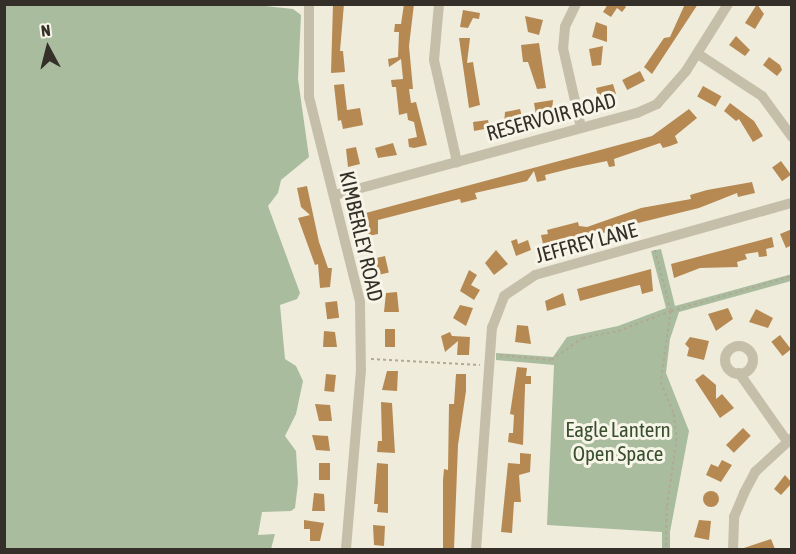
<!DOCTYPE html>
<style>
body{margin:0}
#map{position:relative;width:796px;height:554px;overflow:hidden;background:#efecdc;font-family:"Asap Condensed",sans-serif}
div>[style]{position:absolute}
.green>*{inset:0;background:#a9bc9e}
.building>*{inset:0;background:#b78952;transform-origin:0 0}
.round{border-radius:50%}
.path>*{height:1.5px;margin-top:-0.75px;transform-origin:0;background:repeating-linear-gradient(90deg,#b1a994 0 3px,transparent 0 6px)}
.minor>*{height:10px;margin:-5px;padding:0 5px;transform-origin:5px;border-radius:5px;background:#c5bfaa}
.minor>.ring{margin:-5px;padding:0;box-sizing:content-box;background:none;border:10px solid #c5bfaa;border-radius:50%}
span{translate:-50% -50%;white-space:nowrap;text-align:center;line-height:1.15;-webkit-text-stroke:6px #f7f5e8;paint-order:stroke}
.street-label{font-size:21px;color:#342f28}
.park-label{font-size:21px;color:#394f2f}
.frame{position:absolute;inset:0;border:6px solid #342f28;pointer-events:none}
.north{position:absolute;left:18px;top:18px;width:60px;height:60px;-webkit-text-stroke:4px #f7f5e8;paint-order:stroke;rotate:353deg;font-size:16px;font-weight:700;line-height:24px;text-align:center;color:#342f28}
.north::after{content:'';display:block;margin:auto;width:21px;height:27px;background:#342f28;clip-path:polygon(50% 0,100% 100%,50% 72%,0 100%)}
</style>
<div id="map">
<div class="green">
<div style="clip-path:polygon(248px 4px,293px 9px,301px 15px,298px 79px,309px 157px,281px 180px,278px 193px,268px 206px,300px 293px,297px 299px,280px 305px,285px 359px,296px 366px,303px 381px,296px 414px,285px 436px,296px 451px,298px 483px,295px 508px,291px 511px,262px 512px,258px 535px,275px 534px,271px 549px,5px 549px,5px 5px)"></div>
<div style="clip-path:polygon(661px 249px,675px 306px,792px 274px,791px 281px,679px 312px,670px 339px,666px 373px,689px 431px,670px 532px,670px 550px,662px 549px,662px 532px,547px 525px,554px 365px,496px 360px,496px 353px,553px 357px,567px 337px,618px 326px,666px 308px,651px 251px)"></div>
</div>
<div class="building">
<div style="clip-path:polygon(333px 4px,344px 4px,340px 51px,343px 51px,345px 72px,331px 73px)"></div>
<div style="clip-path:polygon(404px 4px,414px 4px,409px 46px,413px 89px,409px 89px,411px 103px,416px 102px,427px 145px,414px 148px,409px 147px,408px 139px,417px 137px,414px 122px,408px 120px,407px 113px,399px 115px,396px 87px,392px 87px,391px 80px,403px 79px,401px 59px,389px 67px,388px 59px,398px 57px,399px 32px,394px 32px,395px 24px,401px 24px)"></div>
<div style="clip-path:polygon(608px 4px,623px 4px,626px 7px,622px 12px,617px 8px,611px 17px,603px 12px)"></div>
<div style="clip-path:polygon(685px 4px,698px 4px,652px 74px,644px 67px,664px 38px,670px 37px)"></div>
<div style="clip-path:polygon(757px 4px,764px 14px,755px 29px,745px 23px)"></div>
<div style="clip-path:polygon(463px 10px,480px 13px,479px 19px,473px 18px,468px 28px,460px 27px)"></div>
<div style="clip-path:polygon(525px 16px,543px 20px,539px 35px,528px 32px)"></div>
<div style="clip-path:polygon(596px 22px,607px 26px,607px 42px,592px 37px)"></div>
<div style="clip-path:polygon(736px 36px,750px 50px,745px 56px,729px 45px)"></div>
<div style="clip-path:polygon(459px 38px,470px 38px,467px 63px,473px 62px,480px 105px,469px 108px)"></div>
<div style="clip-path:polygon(539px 43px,546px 88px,537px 89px,528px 62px,523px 62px,521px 45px)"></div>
<div style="clip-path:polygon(603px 46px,601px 65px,592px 66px,589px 49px)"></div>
<div style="clip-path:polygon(769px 57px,780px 65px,782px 70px,777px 76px,763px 65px)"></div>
<div style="left:640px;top:71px;width:11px;height:20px;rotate:63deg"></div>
<div style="clip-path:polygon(344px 84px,347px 110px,360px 108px,363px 125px,343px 129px,341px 120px,338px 121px,334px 85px)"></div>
<div style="clip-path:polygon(613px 84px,616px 94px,599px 100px,596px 88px)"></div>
<div style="left:703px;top:86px;width:21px;height:12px;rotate:29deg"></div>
<div style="clip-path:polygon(553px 100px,552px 111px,536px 115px,534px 103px)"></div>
<div style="clip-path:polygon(730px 103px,754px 121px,763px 136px,753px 142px,739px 119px,736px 121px,724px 111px)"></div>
<div style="clip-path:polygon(520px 109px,523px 120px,504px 124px,505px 112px)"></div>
<div style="clip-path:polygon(689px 109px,697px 118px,675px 136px,678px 143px,670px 146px,663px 148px,660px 143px,614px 159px,615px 166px,609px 167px,607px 161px,573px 168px,545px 175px,546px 180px,537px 182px,534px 171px,527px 181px,475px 193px,477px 199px,461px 203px,460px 199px,378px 220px,378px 234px,368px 236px,362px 214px,652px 136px)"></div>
<div style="clip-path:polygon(488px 120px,490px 128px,474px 131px,473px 122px)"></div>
<div style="clip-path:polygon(393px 143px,397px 155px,378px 158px,375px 148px)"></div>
<div style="clip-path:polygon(356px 147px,360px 164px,348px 167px,346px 149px)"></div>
<div style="left:781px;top:161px;width:17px;height:11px;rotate:54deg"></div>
<div style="clip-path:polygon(752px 182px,755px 193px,738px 197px,737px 193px,699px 208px,634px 224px,633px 221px,614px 226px,615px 231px,582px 236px,544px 249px,541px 235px,548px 234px,547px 230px,578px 222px,579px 226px,587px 227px,641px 208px,691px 199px,690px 195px,707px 190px)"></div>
<div style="clip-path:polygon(307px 186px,319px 242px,328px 268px,332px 268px,330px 287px,320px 288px,318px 264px,315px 265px,298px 218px,310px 215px,301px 207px,297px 188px)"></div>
<div style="clip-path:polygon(792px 229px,792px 245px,786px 248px,780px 234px)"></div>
<div style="clip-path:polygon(772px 237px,774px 247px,766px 249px,767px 256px,759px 257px,758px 252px,745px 254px,747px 259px,737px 262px,738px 267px,700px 268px,674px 278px,671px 264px)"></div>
<div style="clip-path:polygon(517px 239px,518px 244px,528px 240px,531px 250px,516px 256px,511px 241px)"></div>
<div style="clip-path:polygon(496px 250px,508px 264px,494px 275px,485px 263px)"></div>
<div style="left:385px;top:256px;width:17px;height:11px;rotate:77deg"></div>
<div style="clip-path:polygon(651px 269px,653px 291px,642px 294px,640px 285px,635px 286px,580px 301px,577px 289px)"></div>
<div style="clip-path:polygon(469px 270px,477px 275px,471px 285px,480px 290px,474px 300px,460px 291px)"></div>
<div style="clip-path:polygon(397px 292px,399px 312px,384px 312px,386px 293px)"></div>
<div style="clip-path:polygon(563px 293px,566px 305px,547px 311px,545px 301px)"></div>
<div style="left:337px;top:301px;width:17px;height:12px;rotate:83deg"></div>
<div style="clip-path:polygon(460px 305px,473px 308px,466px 326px,453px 318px)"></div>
<div style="clip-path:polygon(728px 308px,733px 319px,716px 331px,708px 314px)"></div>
<div style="clip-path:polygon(756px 309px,773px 318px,768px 328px,749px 322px)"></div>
<div style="clip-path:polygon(517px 325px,528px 326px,531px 344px,515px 342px)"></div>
<div style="left:385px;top:329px;width:10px;height:18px"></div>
<div style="clip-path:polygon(324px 331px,335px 332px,337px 347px,323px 347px)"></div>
<div style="clip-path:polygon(450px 332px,452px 336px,470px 337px,469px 355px,457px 355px,458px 341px,445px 352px,441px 336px)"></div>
<div style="left:780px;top:335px;width:18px;height:11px;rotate:52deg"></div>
<div style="clip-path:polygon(690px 337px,709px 341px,704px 360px,687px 356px,689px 348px,685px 344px)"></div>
<div style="clip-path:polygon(517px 367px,527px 368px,526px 376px,531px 376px,531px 384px,525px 384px,525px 388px,523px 445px,508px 442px,509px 433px,513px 433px,514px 415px,510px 414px)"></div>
<div style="clip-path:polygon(387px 371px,398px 371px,397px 391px,382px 390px)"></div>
<div style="left:326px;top:374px;width:10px;height:17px;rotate:6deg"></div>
<div style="clip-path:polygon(456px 374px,466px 374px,466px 391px,458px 445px,454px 549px,443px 549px,443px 480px,444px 469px,448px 470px,449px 404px,454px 404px)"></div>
<div style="clip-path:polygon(703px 374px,716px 385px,716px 399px,722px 394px,734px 408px,720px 418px,695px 380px)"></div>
<div style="clip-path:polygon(381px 402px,392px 403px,395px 453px,377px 452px,378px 441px,382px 441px)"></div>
<div style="clip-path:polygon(315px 404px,330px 405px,332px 421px,319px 421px)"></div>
<div style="left:743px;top:428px;width:11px;height:24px;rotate:45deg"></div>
<div style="clip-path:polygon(312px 435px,328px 436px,330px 451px,316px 450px)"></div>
<div style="clip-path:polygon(520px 453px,531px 454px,530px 472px,519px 475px,521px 502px,514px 502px,512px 533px,501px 532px,508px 463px,520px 464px)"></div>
<div style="clip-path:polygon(722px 460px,732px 465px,721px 482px,706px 475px,711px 464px,718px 467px)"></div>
<div style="left:319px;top:463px;width:11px;height:17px"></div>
<div style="clip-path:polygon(377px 463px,388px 464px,388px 513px,377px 512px,378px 504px,374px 504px)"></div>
<div style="clip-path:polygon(785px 475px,792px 483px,781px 495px,774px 489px)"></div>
<div class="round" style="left:703px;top:491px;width:16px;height:16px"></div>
<div style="clip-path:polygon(314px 493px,324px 494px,325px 511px,312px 511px)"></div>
<div style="clip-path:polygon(304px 520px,324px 523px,320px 541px,310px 541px,310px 529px,304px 529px)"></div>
<div style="clip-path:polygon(699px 520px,711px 521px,709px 540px,694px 537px)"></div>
<div style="clip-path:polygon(373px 525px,385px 526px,384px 546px,374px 545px)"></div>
<div style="clip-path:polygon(771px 539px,775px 549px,744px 549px,744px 548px)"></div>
</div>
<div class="path">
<div style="left:655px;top:250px;width:63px;rotate:75.3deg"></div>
<div style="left:671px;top:311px;width:72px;rotate:98deg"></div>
<div style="left:661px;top:382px;width:35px;rotate:68deg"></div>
<div style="left:674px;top:414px;width:24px;rotate:83deg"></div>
<div style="left:677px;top:438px;width:70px;rotate:98.2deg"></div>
<div style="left:667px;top:507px;width:43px;rotate:91.3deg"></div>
<div style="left:500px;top:355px;width:51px;rotate:5.6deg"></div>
<div style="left:551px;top:360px;width:39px;rotate:-35deg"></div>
<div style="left:583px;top:338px;width:36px;rotate:-11deg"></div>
<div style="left:618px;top:331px;width:57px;rotate:-20.7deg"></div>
<div style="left:671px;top:311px;width:126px;rotate:-16.1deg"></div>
<div style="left:371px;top:359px;width:109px;rotate:3.2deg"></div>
</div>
<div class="minor">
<div style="left:309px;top:4px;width:93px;rotate:90deg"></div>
<div style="left:309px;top:97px;width:211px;rotate:76deg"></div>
<div style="left:360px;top:302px;width:68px;rotate:89.2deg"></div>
<div style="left:361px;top:370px;width:181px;rotate:94.8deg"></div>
<div style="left:439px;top:4px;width:56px;rotate:95.1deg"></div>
<div style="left:434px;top:60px;width:105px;rotate:77.3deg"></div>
<div style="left:576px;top:4px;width:25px;rotate:116deg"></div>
<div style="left:565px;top:27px;width:21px;rotate:95deg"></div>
<div style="left:563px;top:48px;width:81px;rotate:77.2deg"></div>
<div style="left:698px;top:54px;width:77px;rotate:33.3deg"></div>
<div style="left:762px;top:96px;width:51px;rotate:53.8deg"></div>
<div style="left:335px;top:195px;width:313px;rotate:-15.2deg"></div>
<div style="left:637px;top:113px;width:22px;rotate:-24deg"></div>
<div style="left:657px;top:104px;width:44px;rotate:-48.7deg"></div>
<div style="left:686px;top:71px;width:79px;rotate:-57.9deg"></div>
<div class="ring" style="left:725px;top:346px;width:18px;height:18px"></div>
<div style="left:739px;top:373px;width:83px;rotate:54.8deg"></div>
<div style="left:476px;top:550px;width:223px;rotate:-85.9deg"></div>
<div style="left:492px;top:328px;width:34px;rotate:-69deg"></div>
<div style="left:504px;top:296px;width:37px;rotate:-34deg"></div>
<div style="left:535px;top:275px;width:267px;rotate:-15.7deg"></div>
<div style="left:733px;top:550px;width:33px;rotate:-88deg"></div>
<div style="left:734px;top:517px;width:26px;rotate:-67deg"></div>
<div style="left:744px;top:493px;width:24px;rotate:-62deg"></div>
<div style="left:755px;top:472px;width:50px;rotate:-42.6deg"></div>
</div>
<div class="street-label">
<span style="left:551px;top:116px;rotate:-15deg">RESERVOIR ROAD</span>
<span style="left:362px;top:236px;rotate:77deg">KIMBERLEY ROAD</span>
<span style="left:586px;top:242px;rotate:-15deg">JEFFREY LANE</span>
</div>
<div class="park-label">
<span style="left:618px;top:441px">Eagle Lantern<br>Open Space</span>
</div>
<div class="frame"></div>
<div class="north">N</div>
</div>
